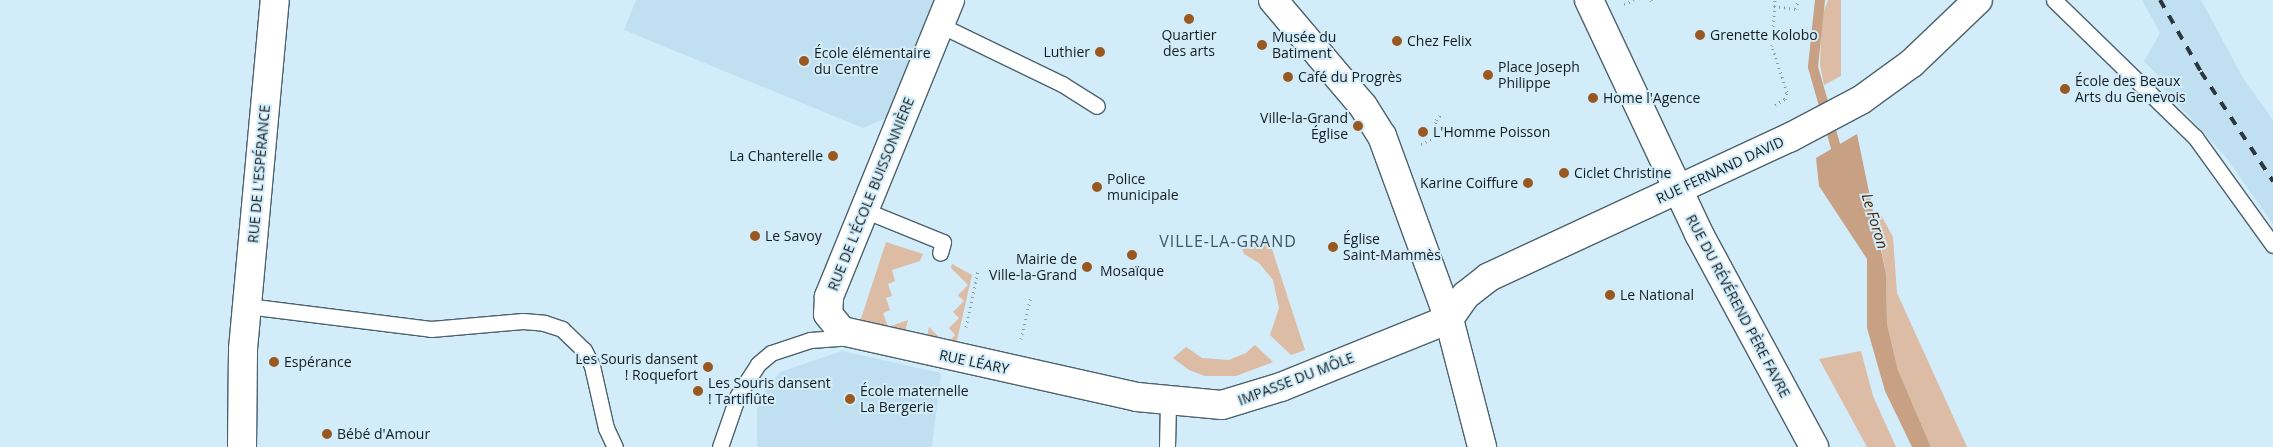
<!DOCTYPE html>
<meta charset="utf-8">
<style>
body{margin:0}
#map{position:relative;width:2273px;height:447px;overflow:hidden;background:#d2ecf9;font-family:"Open Sans",sans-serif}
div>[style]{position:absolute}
.built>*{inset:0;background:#c0e0f2}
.green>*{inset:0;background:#ddbca5}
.water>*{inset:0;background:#c8a083}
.stream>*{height:10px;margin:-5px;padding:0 5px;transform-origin:5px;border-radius:5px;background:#c8a083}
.path>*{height:3px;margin-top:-1.5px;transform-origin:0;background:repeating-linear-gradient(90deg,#8a9da7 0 1px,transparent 0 5px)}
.roads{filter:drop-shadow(1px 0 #4c626d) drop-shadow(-1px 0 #4c626d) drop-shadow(0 1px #4c626d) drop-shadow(0 -1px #4c626d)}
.lane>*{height:15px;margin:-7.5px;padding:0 7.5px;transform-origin:7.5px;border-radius:7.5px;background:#fff}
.street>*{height:28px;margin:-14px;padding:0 14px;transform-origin:14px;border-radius:14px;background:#fff}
.secondary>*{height:28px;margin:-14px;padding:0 14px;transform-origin:14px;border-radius:14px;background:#fff}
.rail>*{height:4px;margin-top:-2px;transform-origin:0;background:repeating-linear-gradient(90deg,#2c373d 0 9px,transparent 0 18px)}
.dots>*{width:14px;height:14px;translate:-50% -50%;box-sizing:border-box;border:2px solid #d2ecf9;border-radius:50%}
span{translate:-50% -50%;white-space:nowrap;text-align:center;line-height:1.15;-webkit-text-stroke:4px #d2ecf9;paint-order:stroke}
.poi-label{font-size:14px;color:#141d22}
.left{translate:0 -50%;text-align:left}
.right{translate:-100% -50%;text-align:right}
.street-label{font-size:14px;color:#141d22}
.water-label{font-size:15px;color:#4a2400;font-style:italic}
.quarter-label{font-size:16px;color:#405561;letter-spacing:1px}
</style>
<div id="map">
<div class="built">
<div style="clip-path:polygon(636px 0,934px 0,886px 118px,863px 128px,624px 30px)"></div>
<div style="clip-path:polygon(2142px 0,2201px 0,2243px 78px,2273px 120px,2273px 224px,2225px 156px,2163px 88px,2165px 83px,2144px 61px,2160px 33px)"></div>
<div style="clip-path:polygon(842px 351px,941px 373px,932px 447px,757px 447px,757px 409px,766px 388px,780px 372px)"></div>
</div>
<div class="green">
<div style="clip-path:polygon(1828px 0,1841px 0,1841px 76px,1824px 85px,1820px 65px,1822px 16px)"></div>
<div style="clip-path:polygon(1875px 214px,1881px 215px,1893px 237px,1897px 293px,1967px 447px,1931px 447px,1898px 370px,1887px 324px,1886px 274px)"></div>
<div style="clip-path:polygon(1268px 237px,1305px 350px,1291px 355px,1270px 335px,1279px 308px,1273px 280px,1259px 263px,1244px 254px,1241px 245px)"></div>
<div style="clip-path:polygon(886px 242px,923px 254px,920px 261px,892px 270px,895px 281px,888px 284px,892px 296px,886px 298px,890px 310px,883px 313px,888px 327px,908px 320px,904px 337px,860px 322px)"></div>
<div style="clip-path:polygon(952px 264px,972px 275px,955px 349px,926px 342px,929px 327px,946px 344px,955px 335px,949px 328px,959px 318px,953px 312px,964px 301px,958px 295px,968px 285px,951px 268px)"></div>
<div style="clip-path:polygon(1255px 345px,1273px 362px,1236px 376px,1205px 376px,1189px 370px,1173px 358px,1186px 347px,1202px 358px,1229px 360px,1246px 353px)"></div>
<div style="clip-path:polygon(1861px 351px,1873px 396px,1896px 447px,1867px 447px,1819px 359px)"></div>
</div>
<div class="water">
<div style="clip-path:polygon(1857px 134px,1886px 274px,1887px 324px,1898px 370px,1931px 447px,1912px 447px,1885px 391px,1867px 328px,1867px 259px,1819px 186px,1816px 158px)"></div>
</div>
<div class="stream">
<div style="left:1820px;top:0;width:67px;rotate:96deg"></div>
<div style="left:1813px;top:67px;width:95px;rotate:74.1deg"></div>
</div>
<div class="path">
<div style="left:1651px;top:0;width:2px;rotate:63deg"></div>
<div style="left:1624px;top:4px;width:11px;rotate:-22deg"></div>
<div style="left:1774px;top:6px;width:22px;rotate:8deg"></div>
<div style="left:1796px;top:9px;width:9px;rotate:-77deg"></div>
<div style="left:1775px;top:105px;width:12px;rotate:-31deg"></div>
<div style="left:1785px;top:99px;width:7px;rotate:-74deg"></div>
<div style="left:1787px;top:92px;width:48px;rotate:-108.1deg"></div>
<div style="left:1772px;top:46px;width:46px;rotate:-86.3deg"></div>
<div style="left:1421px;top:144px;width:14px;rotate:-25deg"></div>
<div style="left:1434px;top:138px;width:18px;rotate:-84deg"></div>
<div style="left:1436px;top:120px;width:9px;rotate:-49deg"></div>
<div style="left:966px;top:327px;width:57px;rotate:-77.9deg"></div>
<div style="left:1021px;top:339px;width:44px;rotate:-76.9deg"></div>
</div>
<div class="roads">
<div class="lane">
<div style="left:2054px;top:0;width:197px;rotate:44.2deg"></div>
<div style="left:2195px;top:137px;width:133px;rotate:54.2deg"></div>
<div style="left:940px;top:25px;width:136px;rotate:25.8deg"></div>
<div style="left:1062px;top:84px;width:41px;rotate:32.2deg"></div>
<div style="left:864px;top:210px;width:85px;rotate:22.1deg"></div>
<div style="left:943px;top:242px;width:11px;rotate:105deg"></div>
<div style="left:247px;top:306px;width:185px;rotate:7.1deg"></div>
<div style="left:431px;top:329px;width:92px;rotate:-5deg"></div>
<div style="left:523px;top:321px;width:21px;rotate:5deg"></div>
<div style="left:544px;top:323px;width:19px;rotate:18deg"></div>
<div style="left:562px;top:329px;width:30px;rotate:44deg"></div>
<div style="left:584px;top:350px;width:18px;rotate:63deg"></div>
<div style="left:592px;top:366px;width:64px;rotate:77.3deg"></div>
<div style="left:606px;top:428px;width:21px;rotate:65deg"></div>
<div style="left:720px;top:447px;width:55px;rotate:-70.9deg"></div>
<div style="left:738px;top:395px;width:37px;rotate:-57deg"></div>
<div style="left:758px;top:364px;width:17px;rotate:-40deg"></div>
<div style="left:771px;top:353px;width:41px;rotate:-18.4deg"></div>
<div style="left:810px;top:340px;width:39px;rotate:-4deg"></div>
<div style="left:1167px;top:447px;width:45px;rotate:-88.7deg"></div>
</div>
<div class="street">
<div style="left:950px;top:0;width:321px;rotate:112.2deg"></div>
<div style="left:829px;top:297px;width:17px;rotate:93deg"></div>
<div style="left:828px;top:314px;width:22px;rotate:51deg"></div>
<div style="left:842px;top:331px;width:302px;rotate:12.6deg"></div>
<div style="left:1137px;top:397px;width:85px;rotate:5.4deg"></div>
<div style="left:1222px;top:405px;width:62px;rotate:-17deg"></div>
<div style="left:1281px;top:387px;width:181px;rotate:-22deg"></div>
</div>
<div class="secondary">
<div style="left:1273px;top:0;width:139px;rotate:49.7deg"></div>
<div style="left:1363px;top:106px;width:36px;rotate:58deg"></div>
<div style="left:1382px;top:136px;width:195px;rotate:69.9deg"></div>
<div style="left:1449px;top:319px;width:132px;rotate:75.5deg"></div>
<div style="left:1589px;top:0;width:259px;rotate:64.8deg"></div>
<div style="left:1699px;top:234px;width:242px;rotate:61.6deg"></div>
<div style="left:1449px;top:319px;width:29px;rotate:-55deg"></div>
<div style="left:1466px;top:295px;width:29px;rotate:-38deg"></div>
<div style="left:1489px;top:277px;width:331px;rotate:-24.9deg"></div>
<div style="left:1789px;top:138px;width:81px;rotate:-27.8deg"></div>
<div style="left:1861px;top:100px;width:63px;rotate:-36deg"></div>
<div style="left:1912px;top:63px;width:91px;rotate:-43.7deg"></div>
<div style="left:242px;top:447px;width:98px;rotate:-89.4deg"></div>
<div style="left:243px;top:349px;width:350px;rotate:-84.8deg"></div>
</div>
</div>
<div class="rail">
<div style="left:2160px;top:0;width:83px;rotate:60.3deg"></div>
<div style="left:2201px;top:72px;width:131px;rotate:56.6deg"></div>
</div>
<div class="dots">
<div style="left:1189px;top:19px;background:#985820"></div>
<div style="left:1700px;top:35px;background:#985820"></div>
<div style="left:1397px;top:41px;background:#985820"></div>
<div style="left:1262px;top:45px;background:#985820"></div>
<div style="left:1100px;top:52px;background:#985820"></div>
<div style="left:804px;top:61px;background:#985820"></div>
<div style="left:1488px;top:75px;background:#985820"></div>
<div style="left:1288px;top:77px;background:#985820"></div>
<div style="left:2065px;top:89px;background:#985820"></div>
<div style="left:1593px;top:98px;background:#985820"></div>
<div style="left:1358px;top:126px;background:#985820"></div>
<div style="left:1423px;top:132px;background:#985820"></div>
<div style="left:833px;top:156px;background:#985820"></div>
<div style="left:1564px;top:173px;background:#985820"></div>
<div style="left:1528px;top:183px;background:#985820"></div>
<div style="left:1097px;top:187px;background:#985820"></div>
<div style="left:755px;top:236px;background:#985820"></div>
<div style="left:1333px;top:247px;background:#985820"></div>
<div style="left:1132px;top:255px;background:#985820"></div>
<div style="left:1087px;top:267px;background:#985820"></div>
<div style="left:1610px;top:295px;background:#985820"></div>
<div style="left:274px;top:362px;background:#985820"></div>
<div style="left:708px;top:367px;background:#985820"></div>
<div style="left:698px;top:391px;background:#985820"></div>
<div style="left:850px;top:399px;background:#985820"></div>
<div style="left:327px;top:434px;background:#985820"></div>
</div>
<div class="poi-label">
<span style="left:1189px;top:43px">Quartier<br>des arts</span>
<span class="left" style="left:1710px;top:35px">Grenette Kolobo</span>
<span class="left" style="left:1272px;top:45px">Musée du<br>Batiment</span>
<span class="left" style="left:1407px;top:41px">Chez Felix</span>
<span class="right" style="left:1090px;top:52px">Luthier</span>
<span class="left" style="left:814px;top:61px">École élémentaire<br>du Centre</span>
<span class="left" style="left:1498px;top:75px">Place Joseph<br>Philippe</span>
<span class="left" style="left:1298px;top:77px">Café du Progrès</span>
<span class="left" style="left:2075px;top:89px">École des Beaux<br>Arts du Genevois</span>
<span class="left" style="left:1603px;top:98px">Home l'Agence</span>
<span class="right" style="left:1348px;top:126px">Ville-la-Grand<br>Église</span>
<span class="left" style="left:1433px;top:132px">L'Homme Poisson</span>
<span class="right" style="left:823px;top:156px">La Chanterelle</span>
<span class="left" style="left:1574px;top:173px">Ciclet Christine</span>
<span class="left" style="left:1107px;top:187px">Police<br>municipale</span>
<span class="right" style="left:1518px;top:183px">Karine Coiffure</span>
<span class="left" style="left:765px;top:236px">Le Savoy</span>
<span class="left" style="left:1343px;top:247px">Église<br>Saint-Mammès</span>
<span class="right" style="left:1077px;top:267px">Mairie de<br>Ville-la-Grand</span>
<span style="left:1132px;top:271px">Mosaïque</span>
<span class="left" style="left:1620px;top:295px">Le National</span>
<span class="right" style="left:698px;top:367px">Les Souris dansent<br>! Roquefort</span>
<span class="left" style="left:284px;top:362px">Espérance</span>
<span class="left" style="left:708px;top:391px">Les Souris dansent<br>! Tartiflûte</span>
<span class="left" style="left:860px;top:399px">École maternelle<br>La Bergerie</span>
<span class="left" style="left:337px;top:434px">Bébé d'Amour</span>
</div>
<div class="street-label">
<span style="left:1720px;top:170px;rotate:-25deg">RUE FERNAND DAVID</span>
<span style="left:259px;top:174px;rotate:-85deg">RUE DE L'ESPÉRANCE</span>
<span style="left:871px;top:194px;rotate:-68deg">RUE DE L'ÉCOLE BUISSONNIÈRE</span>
<span style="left:1738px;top:306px;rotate:62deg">RUE DU RÉVÉREND PÈRE FAVRE</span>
<span style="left:974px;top:362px;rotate:12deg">RUE LÉARY</span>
<span style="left:1296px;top:379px;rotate:-21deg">IMPASSE DU MÔLE</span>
</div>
<div class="water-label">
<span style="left:1875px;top:221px;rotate:73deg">Le Foron</span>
</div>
<div class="quarter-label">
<span style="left:1228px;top:241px">VILLE-LA-GRAND</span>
</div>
</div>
